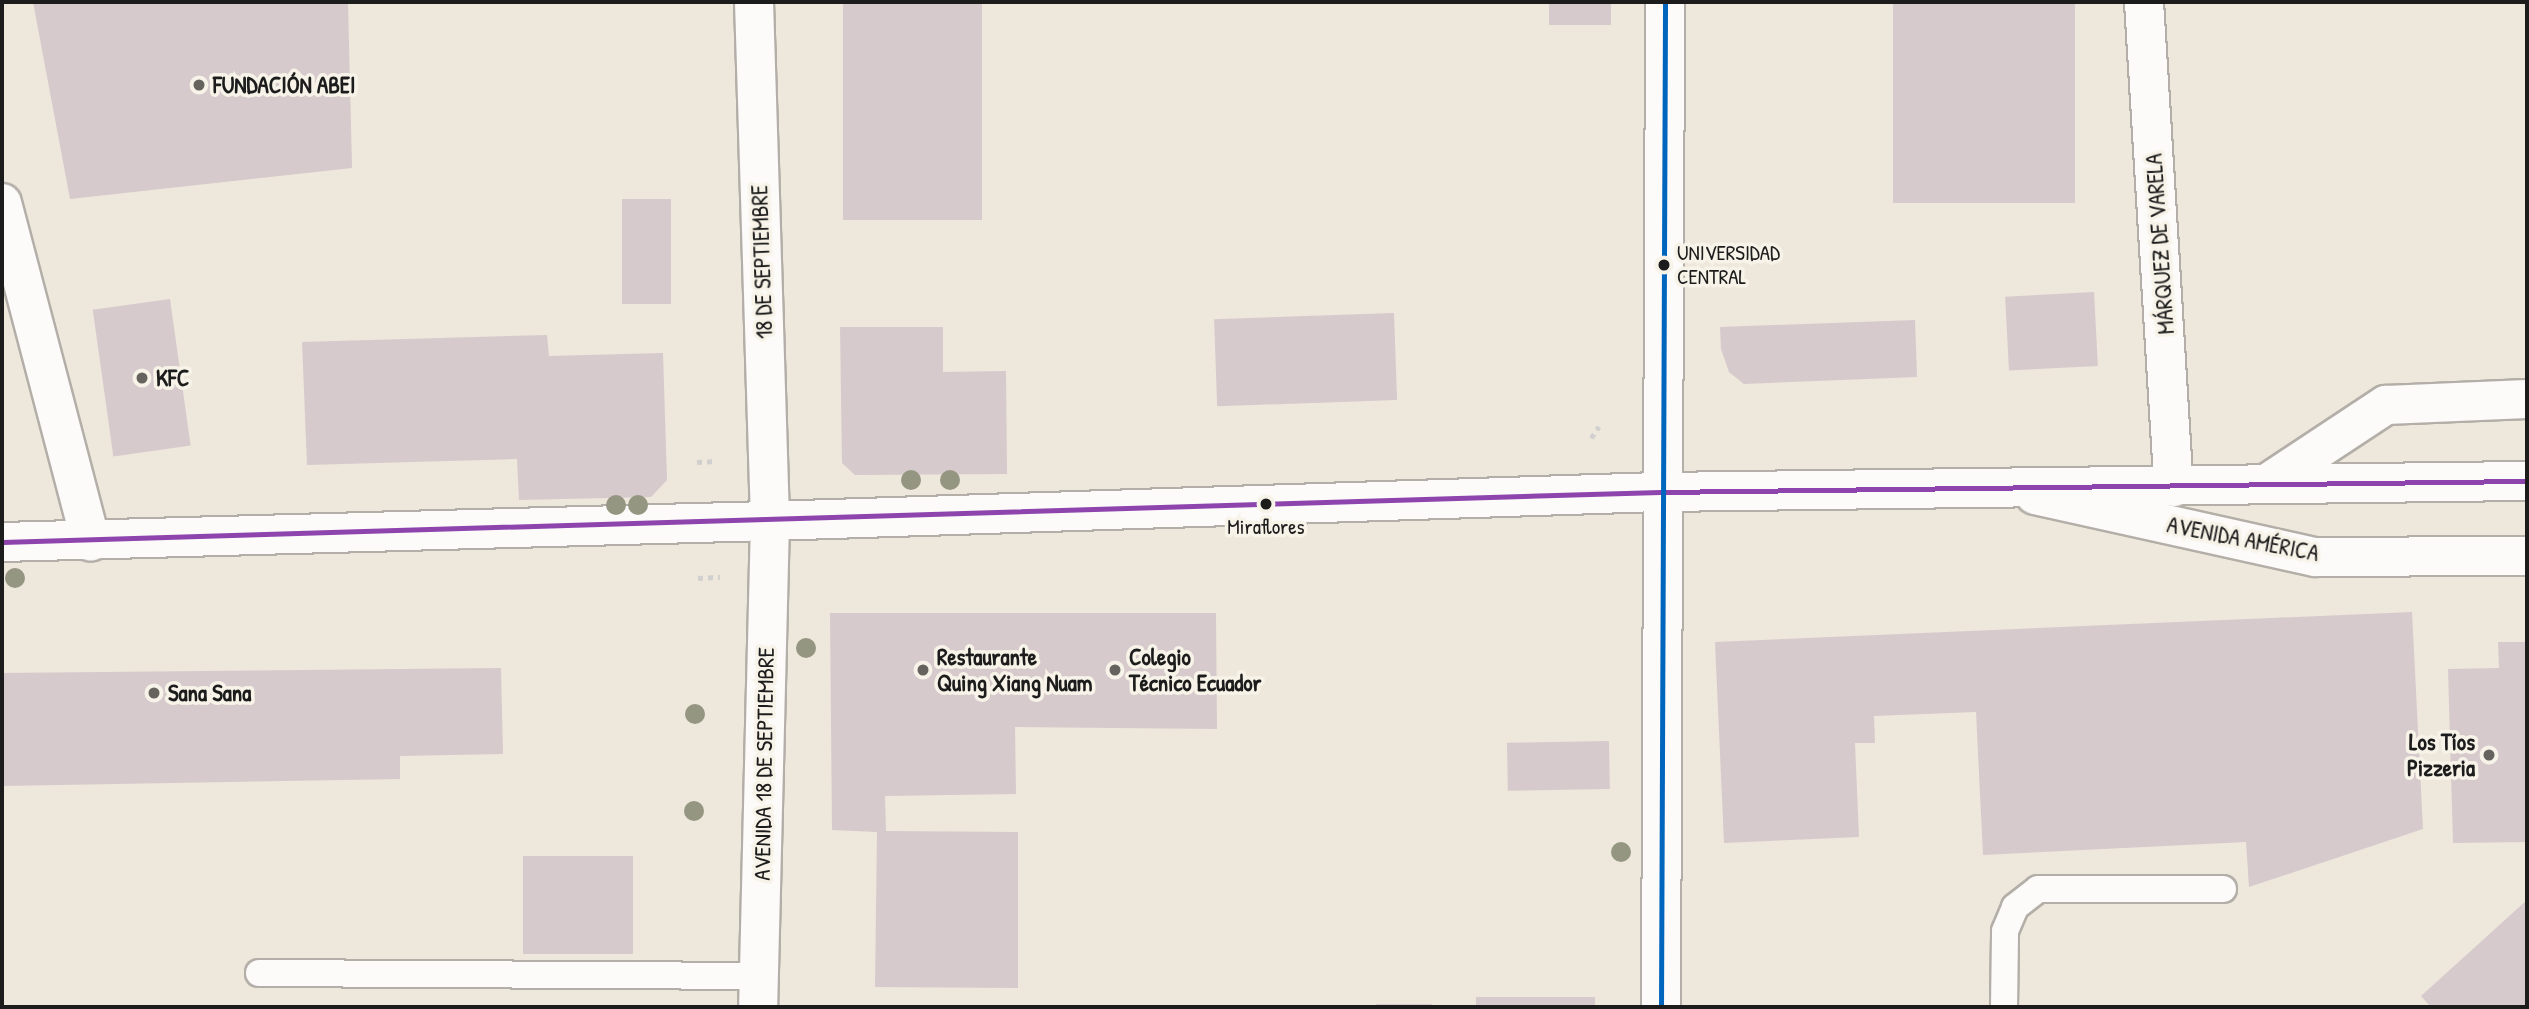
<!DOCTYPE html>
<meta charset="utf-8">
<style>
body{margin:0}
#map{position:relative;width:2529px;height:1009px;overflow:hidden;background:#eee7dc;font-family:"Patrick Hand",sans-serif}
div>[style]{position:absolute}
.building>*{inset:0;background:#d6cacc;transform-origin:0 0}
.path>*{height:4.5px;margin-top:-2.25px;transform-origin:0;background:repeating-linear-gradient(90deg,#d2d0ce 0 5px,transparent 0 10px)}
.roads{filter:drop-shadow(2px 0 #b3afa8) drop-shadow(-2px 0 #b3afa8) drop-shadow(0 2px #b3afa8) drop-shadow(0 -2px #b3afa8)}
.lane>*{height:26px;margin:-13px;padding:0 13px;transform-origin:13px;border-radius:13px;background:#fcfbfa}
.street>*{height:38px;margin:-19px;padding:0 19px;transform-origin:19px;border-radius:19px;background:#fcfbfa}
.secondary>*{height:38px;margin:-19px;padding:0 19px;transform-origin:19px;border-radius:19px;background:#fcfbfa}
.bus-1>*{height:5px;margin:-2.5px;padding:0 2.5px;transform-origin:2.5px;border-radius:2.5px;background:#8e44ad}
.bus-2>*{height:5px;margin:-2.5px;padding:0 2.5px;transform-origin:2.5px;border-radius:2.5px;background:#0065bd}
.trees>*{width:20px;height:20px;margin:-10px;border-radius:50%;background:#949682}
.dots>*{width:19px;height:19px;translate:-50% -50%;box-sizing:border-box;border:4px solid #f7f3e8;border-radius:50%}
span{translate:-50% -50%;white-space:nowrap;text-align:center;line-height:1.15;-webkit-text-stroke:7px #f7f3e8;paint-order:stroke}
.bus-label{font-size:21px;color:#1c1c1c}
.left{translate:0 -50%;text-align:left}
.poi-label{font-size:23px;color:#1c1c1c;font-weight:700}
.right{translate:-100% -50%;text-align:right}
.street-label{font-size:23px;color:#1c1c1c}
.frame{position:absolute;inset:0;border:4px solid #1c1c1c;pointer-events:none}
</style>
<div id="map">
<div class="building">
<div style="clip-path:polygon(33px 2px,348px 2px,352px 168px,70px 199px)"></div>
<div style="left:843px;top:2px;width:139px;height:218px"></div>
<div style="left:1549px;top:2px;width:62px;height:23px"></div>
<div style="left:1893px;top:2px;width:182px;height:201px"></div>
<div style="left:622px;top:199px;width:49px;height:105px"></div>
<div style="left:2094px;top:292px;width:74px;height:89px;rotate:87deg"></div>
<div style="left:170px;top:299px;width:148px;height:78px;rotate:82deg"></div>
<div style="left:1394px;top:313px;width:87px;height:180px;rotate:88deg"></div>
<div style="clip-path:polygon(1915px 320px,1917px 377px,1744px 384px,1729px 372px,1721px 349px,1720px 327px)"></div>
<div style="clip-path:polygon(840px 327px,943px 327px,943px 372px,1006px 371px,1007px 474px,855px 475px,842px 463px)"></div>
<div style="clip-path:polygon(547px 335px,549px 356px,663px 353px,667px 480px,651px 497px,519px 500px,517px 459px,307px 465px,302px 342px)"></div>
<div style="clip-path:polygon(2412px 612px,2423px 829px,2249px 887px,2246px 842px,1983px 855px,1976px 712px,1874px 716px,1875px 743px,1855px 743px,1859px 837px,1724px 843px,1715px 642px)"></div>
<div style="clip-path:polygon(830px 613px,1216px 613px,1217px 729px,1015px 727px,1016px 794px,885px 796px,886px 831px,1018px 832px,1018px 988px,875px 987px,877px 832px,832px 830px)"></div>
<div style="clip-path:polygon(2498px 642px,2527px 642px,2527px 842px,2453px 843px,2448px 669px,2499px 668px)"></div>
<div style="clip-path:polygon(501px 668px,503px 754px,400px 756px,400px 779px,2px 786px,2px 673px)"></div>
<div style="left:1609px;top:741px;width:48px;height:102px;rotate:89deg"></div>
<div style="left:523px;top:856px;width:110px;height:98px"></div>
<div style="clip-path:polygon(2527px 900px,2527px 1007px,2431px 1007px,2421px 996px)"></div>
<div style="left:1476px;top:997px;width:119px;height:10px"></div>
<div style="left:1376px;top:1004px;width:56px;height:3px"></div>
</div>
<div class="path">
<div style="left:1591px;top:438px;width:14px;rotate:-56deg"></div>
<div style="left:697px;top:462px;width:20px;rotate:-3deg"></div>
<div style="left:698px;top:578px;width:22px;rotate:-3deg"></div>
</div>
<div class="roads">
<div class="lane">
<div style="left:259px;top:973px;width:500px;rotate:0.34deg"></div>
<div style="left:2004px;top:1007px;width:76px;rotate:-89.2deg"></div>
<div style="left:2005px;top:931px;width:26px;rotate:-67deg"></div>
<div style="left:2015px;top:907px;width:29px;rotate:-38deg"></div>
<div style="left:2038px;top:889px;width:185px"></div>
</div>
<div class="street">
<div style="left:2px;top:203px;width:350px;rotate:75.3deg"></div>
<div style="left:2266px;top:484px;width:144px;rotate:-33.4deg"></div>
<div style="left:2386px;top:405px;width:141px;rotate:-2.4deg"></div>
<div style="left:2035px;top:495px;width:287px;rotate:12.5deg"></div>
<div style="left:2315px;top:557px;width:212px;rotate:-0.3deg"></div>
<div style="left:2px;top:542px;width:768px;rotate:-1.57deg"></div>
</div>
<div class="secondary">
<div style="left:754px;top:2px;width:519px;rotate:88.23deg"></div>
<div style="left:770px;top:521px;width:486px;rotate:91.4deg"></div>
<div style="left:2144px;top:2px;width:486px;rotate:86.5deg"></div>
<div style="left:770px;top:521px;width:890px;rotate:-1.87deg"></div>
<div style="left:1660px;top:492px;width:867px;rotate:-0.73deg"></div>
<div style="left:1661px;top:1007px;width:1005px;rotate:-89.77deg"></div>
</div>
</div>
<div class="bus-1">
<div style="left:2px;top:542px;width:1659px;rotate:-1.73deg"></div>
<div style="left:1660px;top:492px;width:867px;rotate:-0.73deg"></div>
</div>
<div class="bus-2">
<div style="left:1661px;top:1007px;width:1005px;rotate:-89.77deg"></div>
</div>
<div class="trees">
<div style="left:911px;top:480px"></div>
<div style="left:950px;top:480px"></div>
<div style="left:616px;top:505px"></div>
<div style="left:638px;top:505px"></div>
<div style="left:15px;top:578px"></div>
<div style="left:806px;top:648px"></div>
<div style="left:695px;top:714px"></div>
<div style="left:694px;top:811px"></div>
<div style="left:1621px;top:852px"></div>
</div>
<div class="dots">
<div style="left:199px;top:85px;background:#66635f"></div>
<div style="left:1664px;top:265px;background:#1c1c1c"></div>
<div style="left:142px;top:378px;background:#66635f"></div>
<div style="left:1266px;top:504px;background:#1c1c1c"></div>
<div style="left:923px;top:670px;background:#66635f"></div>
<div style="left:1115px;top:670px;background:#66635f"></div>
<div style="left:154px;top:693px;background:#66635f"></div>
<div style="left:2489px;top:755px;background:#66635f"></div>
</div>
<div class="bus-label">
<span class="left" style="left:1677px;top:265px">UNIVERSIDAD<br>CENTRAL</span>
<span style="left:1266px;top:527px">Miraflores</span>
</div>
<div class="poi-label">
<span class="left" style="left:213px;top:85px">FUNDACIÓN ABEI</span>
<span class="left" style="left:156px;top:378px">KFC</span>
<span class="left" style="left:937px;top:670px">Restaurante<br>Quing Xiang Nuam</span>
<span class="left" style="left:1129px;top:670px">Colegio<br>Técnico Ecuador</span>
<span class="left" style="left:168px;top:693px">Sana Sana</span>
<span class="right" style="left:2475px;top:755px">Los Tíos<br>Pizzeria</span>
</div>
<div class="street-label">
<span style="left:2160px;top:244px;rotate:-94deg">MÁRQUEZ DE VARELA</span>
<span style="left:762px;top:262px;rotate:-92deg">18 DE SEPTIEMBRE</span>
<span style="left:2243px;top:539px;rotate:11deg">AVENIDA AMÉRICA</span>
<span style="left:764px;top:764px;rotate:-89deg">AVENIDA 18 DE SEPTIEMBRE</span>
</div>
<div class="frame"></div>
</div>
